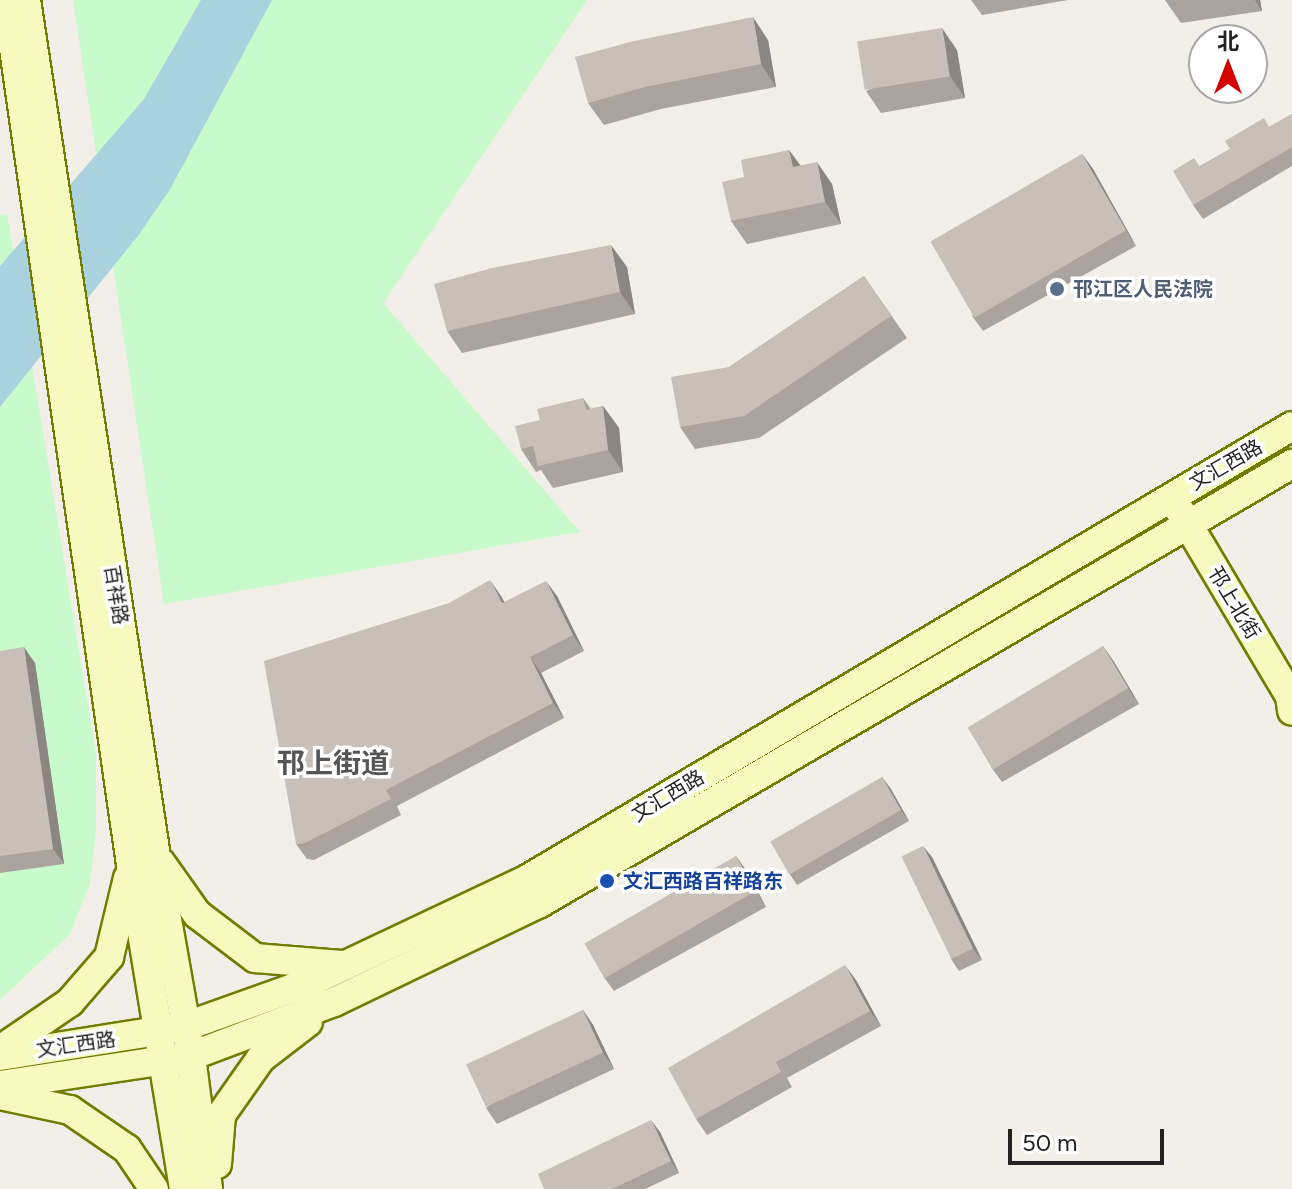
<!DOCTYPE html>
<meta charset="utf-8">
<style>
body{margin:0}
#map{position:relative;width:1292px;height:1189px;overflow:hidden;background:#f2efe9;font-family:Figtree,"Noto Sans SC",sans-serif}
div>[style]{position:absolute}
.park>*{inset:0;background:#c8facc}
.water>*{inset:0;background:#aad3df}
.roads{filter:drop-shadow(2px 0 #707d05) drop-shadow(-2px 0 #707d05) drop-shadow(0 2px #707d05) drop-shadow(0 -2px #707d05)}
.secondary>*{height:28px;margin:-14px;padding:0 14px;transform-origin:14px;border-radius:14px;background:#f7fabf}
.wall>*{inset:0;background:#aba49e}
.shaded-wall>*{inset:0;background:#8b8681}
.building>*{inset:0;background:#c7bfb8;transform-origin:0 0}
.dots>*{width:22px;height:22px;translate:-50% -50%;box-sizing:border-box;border:4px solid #fff;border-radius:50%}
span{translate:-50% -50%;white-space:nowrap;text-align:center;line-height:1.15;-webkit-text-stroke:7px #fff;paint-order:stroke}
.service-label{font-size:20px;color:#4e5e75;font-weight:700}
.left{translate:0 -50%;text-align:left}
.street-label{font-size:20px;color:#222}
.transit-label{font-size:20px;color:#164399;font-weight:700}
.district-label{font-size:28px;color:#555;font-weight:700}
.north{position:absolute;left:1188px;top:24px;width:80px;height:80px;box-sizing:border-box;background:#fff;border:2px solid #a7a7a7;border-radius:50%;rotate:0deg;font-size:22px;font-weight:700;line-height:32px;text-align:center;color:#222}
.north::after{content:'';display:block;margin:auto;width:28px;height:36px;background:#d40000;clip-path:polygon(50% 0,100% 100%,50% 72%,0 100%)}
.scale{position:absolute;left:1008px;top:1129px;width:156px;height:36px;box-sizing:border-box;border:4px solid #222;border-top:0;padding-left:10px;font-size:24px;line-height:28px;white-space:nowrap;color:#222;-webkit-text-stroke:6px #fff;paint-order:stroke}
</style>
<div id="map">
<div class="park">
<div style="clip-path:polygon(73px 0,587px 0,383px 303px,580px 532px,164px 604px)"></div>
<div style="clip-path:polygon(7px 214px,96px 755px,96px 831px,90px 883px,70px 934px,0 1000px,0 215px)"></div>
</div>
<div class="water">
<div style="clip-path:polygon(201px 0,272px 0,169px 191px,137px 237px,0 407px,0 266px,144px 99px)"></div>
</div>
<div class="roads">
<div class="secondary">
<div style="left:7px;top:0;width:874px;rotate:81.84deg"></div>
<div style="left:131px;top:865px;width:328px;rotate:80.7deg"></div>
<div style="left:26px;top:0;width:867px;rotate:81.37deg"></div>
<div style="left:156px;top:857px;width:202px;rotate:80deg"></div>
<div style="left:191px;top:1056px;width:134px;rotate:82.7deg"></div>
<div style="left:1180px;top:511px;width:215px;rotate:59.3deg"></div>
<div style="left:1290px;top:696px;width:15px;rotate:82deg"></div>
<div style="left:161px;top:863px;width:62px;rotate:54.8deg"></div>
<div style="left:197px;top:914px;width:73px;rotate:37.2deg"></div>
<div style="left:255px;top:958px;width:87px;rotate:4.6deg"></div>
<div style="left:0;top:1050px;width:85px;rotate:-34.4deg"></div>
<div style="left:70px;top:1002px;width:60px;rotate:-49.1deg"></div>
<div style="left:109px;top:957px;width:81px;rotate:-76.5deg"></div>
<div style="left:0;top:1056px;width:186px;rotate:-9deg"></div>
<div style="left:184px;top:1027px;width:134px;rotate:-19.7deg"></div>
<div style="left:310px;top:982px;width:239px;rotate:-25.3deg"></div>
<div style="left:526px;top:880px;width:890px;rotate:-30.65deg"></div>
<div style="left:0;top:1085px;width:193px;rotate:-8.6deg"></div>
<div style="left:191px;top:1056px;width:153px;rotate:-20.7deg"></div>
<div style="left:334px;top:1002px;width:229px;rotate:-25.7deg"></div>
<div style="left:540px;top:903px;width:871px;rotate:-30.28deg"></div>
<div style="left:0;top:1095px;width:72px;rotate:12.1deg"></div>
<div style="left:70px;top:1110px;width:69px;rotate:34.4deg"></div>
<div style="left:127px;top:1149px;width:48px;rotate:56deg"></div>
<div style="left:217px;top:1164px;width:49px;rotate:-85.3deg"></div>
<div style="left:221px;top:1115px;width:70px;rotate:-54.9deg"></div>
<div style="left:261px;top:1058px;width:59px;rotate:-37.5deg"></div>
</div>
</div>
<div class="wall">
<div style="clip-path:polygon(971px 0,1068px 0,982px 15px)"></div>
<div style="clip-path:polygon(1165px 0,1260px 0,1262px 11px,1181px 23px)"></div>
<div style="clip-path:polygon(768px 40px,776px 87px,661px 109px,604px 125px,588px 103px)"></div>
<div style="clip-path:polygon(957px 50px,965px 98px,881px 113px,866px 91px)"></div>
<div style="clip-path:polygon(1292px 114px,1292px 166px,1203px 219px,1193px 205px,1200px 166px)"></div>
<div style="clip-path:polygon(789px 150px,800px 165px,832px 184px,841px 224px,747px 244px,731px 221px,744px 177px)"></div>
<div style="clip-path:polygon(1082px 154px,1093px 169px,1136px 246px,983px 331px,972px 316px)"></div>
<div style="clip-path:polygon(627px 267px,635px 314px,462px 353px,447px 331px)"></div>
<div style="clip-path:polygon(864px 276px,907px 338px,759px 438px,695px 449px,680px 427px,729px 367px)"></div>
<div style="clip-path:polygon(583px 398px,591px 409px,603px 406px,619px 428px,623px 472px,553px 488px,541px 470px,536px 472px,521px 449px,540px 420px)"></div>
<div style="clip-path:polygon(501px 596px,504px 602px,557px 596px,584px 651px,541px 673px,564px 718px,397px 806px,401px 815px,314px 860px,307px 859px,296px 844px)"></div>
<div style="clip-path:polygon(1103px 646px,1114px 662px,1139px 704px,1002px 782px,991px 767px)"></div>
<div style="clip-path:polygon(0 651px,35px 663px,64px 864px,0 873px)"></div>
<div style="clip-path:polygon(882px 777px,909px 821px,797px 885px,789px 873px)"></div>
<div style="clip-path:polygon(736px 856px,747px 872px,766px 907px,614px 991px,603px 976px)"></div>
<div style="clip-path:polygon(932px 857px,982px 960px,959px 971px,951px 959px)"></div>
<div style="clip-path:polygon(856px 980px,881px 1026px,787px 1078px,792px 1087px,707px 1135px,696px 1119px)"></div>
<div style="clip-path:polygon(583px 1010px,593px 1025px,614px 1069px,497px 1124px,486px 1108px)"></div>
<div style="clip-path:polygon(660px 1132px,679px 1173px,645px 1189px,544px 1189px)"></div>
</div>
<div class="shaded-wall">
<div style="clip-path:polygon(1255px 0,1260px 0,1262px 11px)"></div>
<div style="clip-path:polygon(753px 17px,768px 40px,776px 87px,761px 64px)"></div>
<div style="clip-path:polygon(942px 28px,957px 50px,965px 98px,950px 76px)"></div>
<div style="clip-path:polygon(789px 150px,805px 172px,793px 167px)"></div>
<div style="clip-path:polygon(1082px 154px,1093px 169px,1136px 246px,1126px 230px)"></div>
<div style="clip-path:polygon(817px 162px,832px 184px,841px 224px,825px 202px)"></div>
<div style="clip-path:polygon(611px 245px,627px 267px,635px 314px,620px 292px)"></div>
<div style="clip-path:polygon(603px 406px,619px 428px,623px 472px,608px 450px)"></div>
<div style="clip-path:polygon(490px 580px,501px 596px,513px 618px,502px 603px)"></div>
<div style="clip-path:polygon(546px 581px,557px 596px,584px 651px,573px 635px)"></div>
<div style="clip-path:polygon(1103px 646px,1114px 662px,1139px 704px,1128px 688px)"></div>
<div style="clip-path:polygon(24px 647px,35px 663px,64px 864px,53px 849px)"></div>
<div style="clip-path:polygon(530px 657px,541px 673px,564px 718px,553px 703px)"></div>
<div style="clip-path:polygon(882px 777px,891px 789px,909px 821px,901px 810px)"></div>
<div style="clip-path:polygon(923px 846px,932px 857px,982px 960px,973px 949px)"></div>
<div style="clip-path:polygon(736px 856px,747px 872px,766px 907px,756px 891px)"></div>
<div style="clip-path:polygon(845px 965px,856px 980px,881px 1026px,870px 1011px)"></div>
<div style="clip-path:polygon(583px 1010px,593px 1025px,614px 1069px,603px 1053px)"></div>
<div style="clip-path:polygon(651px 1120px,660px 1132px,679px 1173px,671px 1161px)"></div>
</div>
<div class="building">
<div style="clip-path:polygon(753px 17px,761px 64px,645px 87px,588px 103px,575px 57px,634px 41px)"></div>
<div style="left:942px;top:28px;width:49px;height:86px;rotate:81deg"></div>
<div style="clip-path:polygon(1292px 114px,1292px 147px,1193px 205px,1173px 171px,1194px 158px,1200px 167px,1230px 149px,1225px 141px,1264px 118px,1269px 127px)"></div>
<div style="clip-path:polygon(789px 150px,793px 167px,817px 162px,825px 202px,731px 221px,722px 182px,744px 177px,741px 160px)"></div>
<div style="left:1082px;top:154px;width:88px;height:175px;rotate:60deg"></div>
<div style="clip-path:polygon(611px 245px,620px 292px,447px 331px,434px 284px,492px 268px)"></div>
<div style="clip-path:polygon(864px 276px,891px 316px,744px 416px,680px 427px,671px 377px,729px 367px)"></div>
<div style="clip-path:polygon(583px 398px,586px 410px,603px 406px,608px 450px,538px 466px,533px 446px,521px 449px,515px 426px,540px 420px,537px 409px)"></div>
<div style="clip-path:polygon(490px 580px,502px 603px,546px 581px,573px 635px,530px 657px,553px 703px,386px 790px,391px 799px,303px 844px,296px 844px,264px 661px,449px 603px)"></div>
<div style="left:1103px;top:646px;width:49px;height:158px;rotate:59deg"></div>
<div style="clip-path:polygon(24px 647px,53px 849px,0 856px,0 651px)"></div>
<div style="left:882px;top:777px;width:38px;height:129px;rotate:60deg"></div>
<div style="left:923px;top:846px;width:114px;height:24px;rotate:64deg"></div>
<div style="left:736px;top:856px;width:40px;height:175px;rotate:60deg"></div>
<div style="clip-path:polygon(845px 965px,870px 1011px,776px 1062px,781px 1072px,696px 1119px,668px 1068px)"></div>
<div style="left:583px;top:1010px;width:47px;height:129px;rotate:65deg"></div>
<div style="clip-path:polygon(651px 1120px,671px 1161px,612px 1189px,544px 1189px,538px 1174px)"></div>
</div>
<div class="dots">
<div style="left:1057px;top:289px;background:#5c6f8a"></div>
<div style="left:607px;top:881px;background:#1a4fb4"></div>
</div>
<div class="service-label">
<span class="left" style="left:1073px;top:289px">邗江区人民法院</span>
</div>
<div class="street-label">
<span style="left:1226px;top:465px;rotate:-30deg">文汇西路</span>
<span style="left:116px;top:595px;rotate:81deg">百祥路</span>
<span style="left:1234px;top:603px;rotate:59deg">邗上北街</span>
<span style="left:668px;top:796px;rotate:-31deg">文汇西路</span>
<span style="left:76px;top:1045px;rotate:-8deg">文汇西路</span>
</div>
<div class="transit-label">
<span class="left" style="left:623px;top:881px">文汇西路百祥路东</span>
</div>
<div class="district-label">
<span style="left:333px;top:763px">邗上街道</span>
</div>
<div class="north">北</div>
<div class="scale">50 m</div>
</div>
